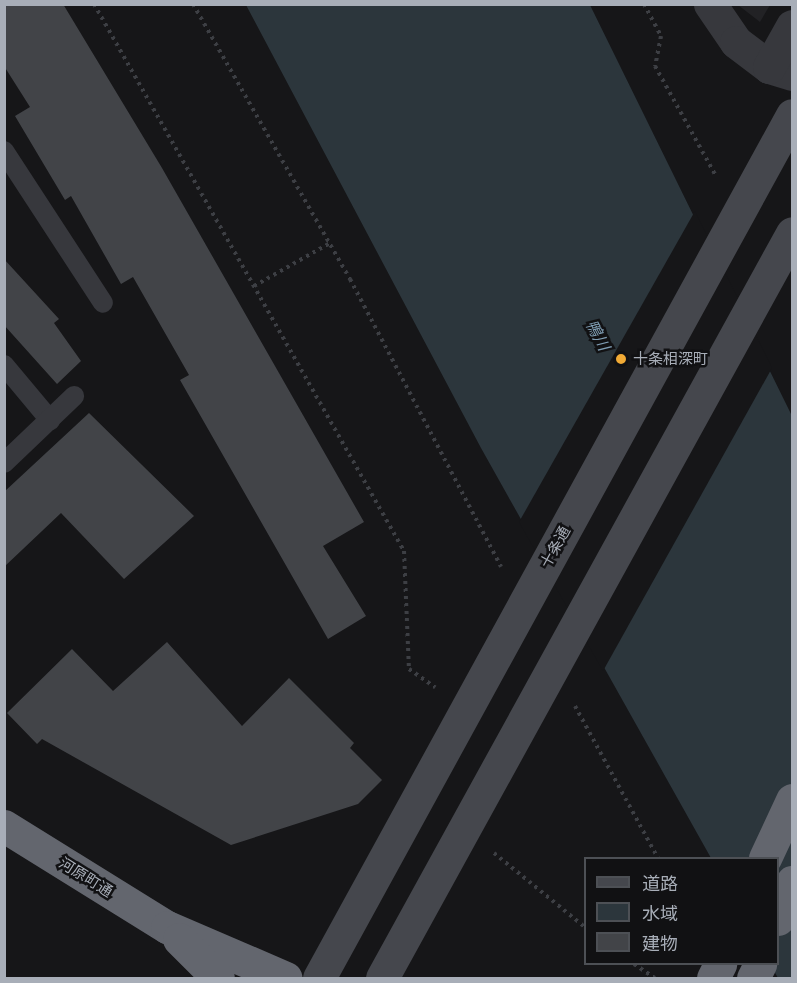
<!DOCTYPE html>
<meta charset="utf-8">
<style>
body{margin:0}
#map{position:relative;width:797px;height:983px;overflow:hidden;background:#161618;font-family:"Golos Text","Noto Sans JP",sans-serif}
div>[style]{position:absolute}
.built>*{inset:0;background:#222225}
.water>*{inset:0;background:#2c363c}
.pier>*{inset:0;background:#161618}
.building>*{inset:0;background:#424448}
.path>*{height:4px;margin-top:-2px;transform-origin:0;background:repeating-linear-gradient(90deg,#3d3f44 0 3px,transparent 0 7.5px)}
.lane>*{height:20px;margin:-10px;padding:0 10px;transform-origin:10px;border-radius:10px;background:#37383d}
.street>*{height:33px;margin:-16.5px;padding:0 16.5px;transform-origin:16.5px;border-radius:16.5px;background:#37383d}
.secondary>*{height:33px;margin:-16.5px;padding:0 16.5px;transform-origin:16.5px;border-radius:16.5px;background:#45474d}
.highway>*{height:33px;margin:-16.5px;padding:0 16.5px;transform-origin:16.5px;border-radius:16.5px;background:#63666e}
.dots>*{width:16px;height:16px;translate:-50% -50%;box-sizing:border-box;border:3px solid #111113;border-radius:50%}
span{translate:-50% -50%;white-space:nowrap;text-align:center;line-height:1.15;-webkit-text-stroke:5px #111113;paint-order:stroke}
.poi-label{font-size:15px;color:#a8aeb8}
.left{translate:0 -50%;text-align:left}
.street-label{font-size:15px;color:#a8aeb8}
.water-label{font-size:16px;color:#7f9db3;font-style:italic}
.frame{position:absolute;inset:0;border:6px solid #a8aeb8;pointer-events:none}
.legend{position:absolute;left:584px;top:857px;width:195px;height:108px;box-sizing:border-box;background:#111113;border:2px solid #4d5055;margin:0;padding:8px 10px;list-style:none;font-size:18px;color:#a8aeb8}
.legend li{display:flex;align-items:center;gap:12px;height:30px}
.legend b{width:30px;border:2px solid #4d5055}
</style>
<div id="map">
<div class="built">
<div style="clip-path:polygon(738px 5px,770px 5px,760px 22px)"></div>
</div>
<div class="water">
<div style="clip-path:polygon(246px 5px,590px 5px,792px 416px,792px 978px,778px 978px,770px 964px,778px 964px,778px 858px,711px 858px,481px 448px)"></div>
</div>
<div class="pier">
<div style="clip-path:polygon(695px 211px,772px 368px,603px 671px,519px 522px)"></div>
</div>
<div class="building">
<div style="clip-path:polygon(4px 4px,63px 4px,162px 168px,364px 522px,323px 546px,366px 616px,328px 639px,180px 380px,189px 375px,133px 277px,121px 284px,71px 196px,65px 200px,15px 116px,30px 107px,4px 66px)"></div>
<div style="clip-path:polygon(4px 259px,59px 319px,54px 323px,81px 361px,57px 384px,4px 325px)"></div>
<div style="clip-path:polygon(89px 413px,194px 516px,124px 579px,61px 513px,4px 567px,4px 492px)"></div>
<div style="clip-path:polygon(167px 642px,242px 726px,289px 678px,354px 743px,350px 748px,382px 780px,358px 804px,231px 845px,42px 739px,37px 744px,7px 713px,72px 649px,113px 691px)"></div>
</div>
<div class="path">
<div style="left:94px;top:4px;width:629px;rotate:60.46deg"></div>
<div style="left:404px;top:551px;width:118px;rotate:87.6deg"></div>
<div style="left:409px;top:669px;width:32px;rotate:35deg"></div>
<div style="left:193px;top:4px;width:317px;rotate:60.3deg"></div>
<div style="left:350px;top:279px;width:325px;rotate:62.3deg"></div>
<div style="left:644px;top:4px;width:36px;rotate:62deg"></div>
<div style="left:661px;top:36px;width:31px;rotate:101deg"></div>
<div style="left:655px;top:66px;width:126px;rotate:61deg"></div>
<div style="left:254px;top:286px;width:87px;rotate:-29.5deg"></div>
<div style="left:575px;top:706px;width:173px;rotate:61.4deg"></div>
<div style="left:494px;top:853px;width:119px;rotate:39.2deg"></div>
<div style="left:634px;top:964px;width:25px;rotate:34deg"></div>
</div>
<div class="lane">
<div style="left:4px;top:151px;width:181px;rotate:56.9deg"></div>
<div style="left:4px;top:365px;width:72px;rotate:50.1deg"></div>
<div style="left:4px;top:463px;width:97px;rotate:-43.7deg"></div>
</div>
<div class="street">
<div style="left:710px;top:4px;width:46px;rotate:55.6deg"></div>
<div style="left:736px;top:42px;width:41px;rotate:37.1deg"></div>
<div style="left:769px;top:67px;width:24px;rotate:17deg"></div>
<div style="left:769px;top:67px;width:47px;rotate:-60.7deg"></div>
</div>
<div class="secondary">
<div style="left:319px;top:978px;width:984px;rotate:-61.27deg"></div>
<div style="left:382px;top:978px;width:850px;rotate:-61.17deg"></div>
</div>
<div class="highway">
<div style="left:4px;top:826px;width:192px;rotate:31.8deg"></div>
<div style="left:167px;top:927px;width:129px;rotate:23.2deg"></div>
<div style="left:765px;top:858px;width:64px;rotate:-65deg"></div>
<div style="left:778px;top:919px;width:40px;rotate:-69deg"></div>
<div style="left:179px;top:939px;width:55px;rotate:45deg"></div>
<div style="left:713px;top:978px;width:16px;rotate:-63deg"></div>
<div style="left:753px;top:978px;width:16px;rotate:-63deg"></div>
</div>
<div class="dots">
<div style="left:621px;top:359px;background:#f1aa35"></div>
</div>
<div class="poi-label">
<span class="left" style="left:633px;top:359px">十条相深町</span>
</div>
<div class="street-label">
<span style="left:555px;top:547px;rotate:-61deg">十条通</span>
<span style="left:86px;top:877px;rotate:32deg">河原町通</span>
</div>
<div class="water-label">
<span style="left:598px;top:335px;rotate:62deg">鴨川</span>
</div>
<div class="frame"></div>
<ul class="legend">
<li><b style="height:8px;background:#45474d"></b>道路</li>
<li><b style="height:16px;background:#2c363c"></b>水域</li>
<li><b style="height:16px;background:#424448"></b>建物</li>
</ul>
</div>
